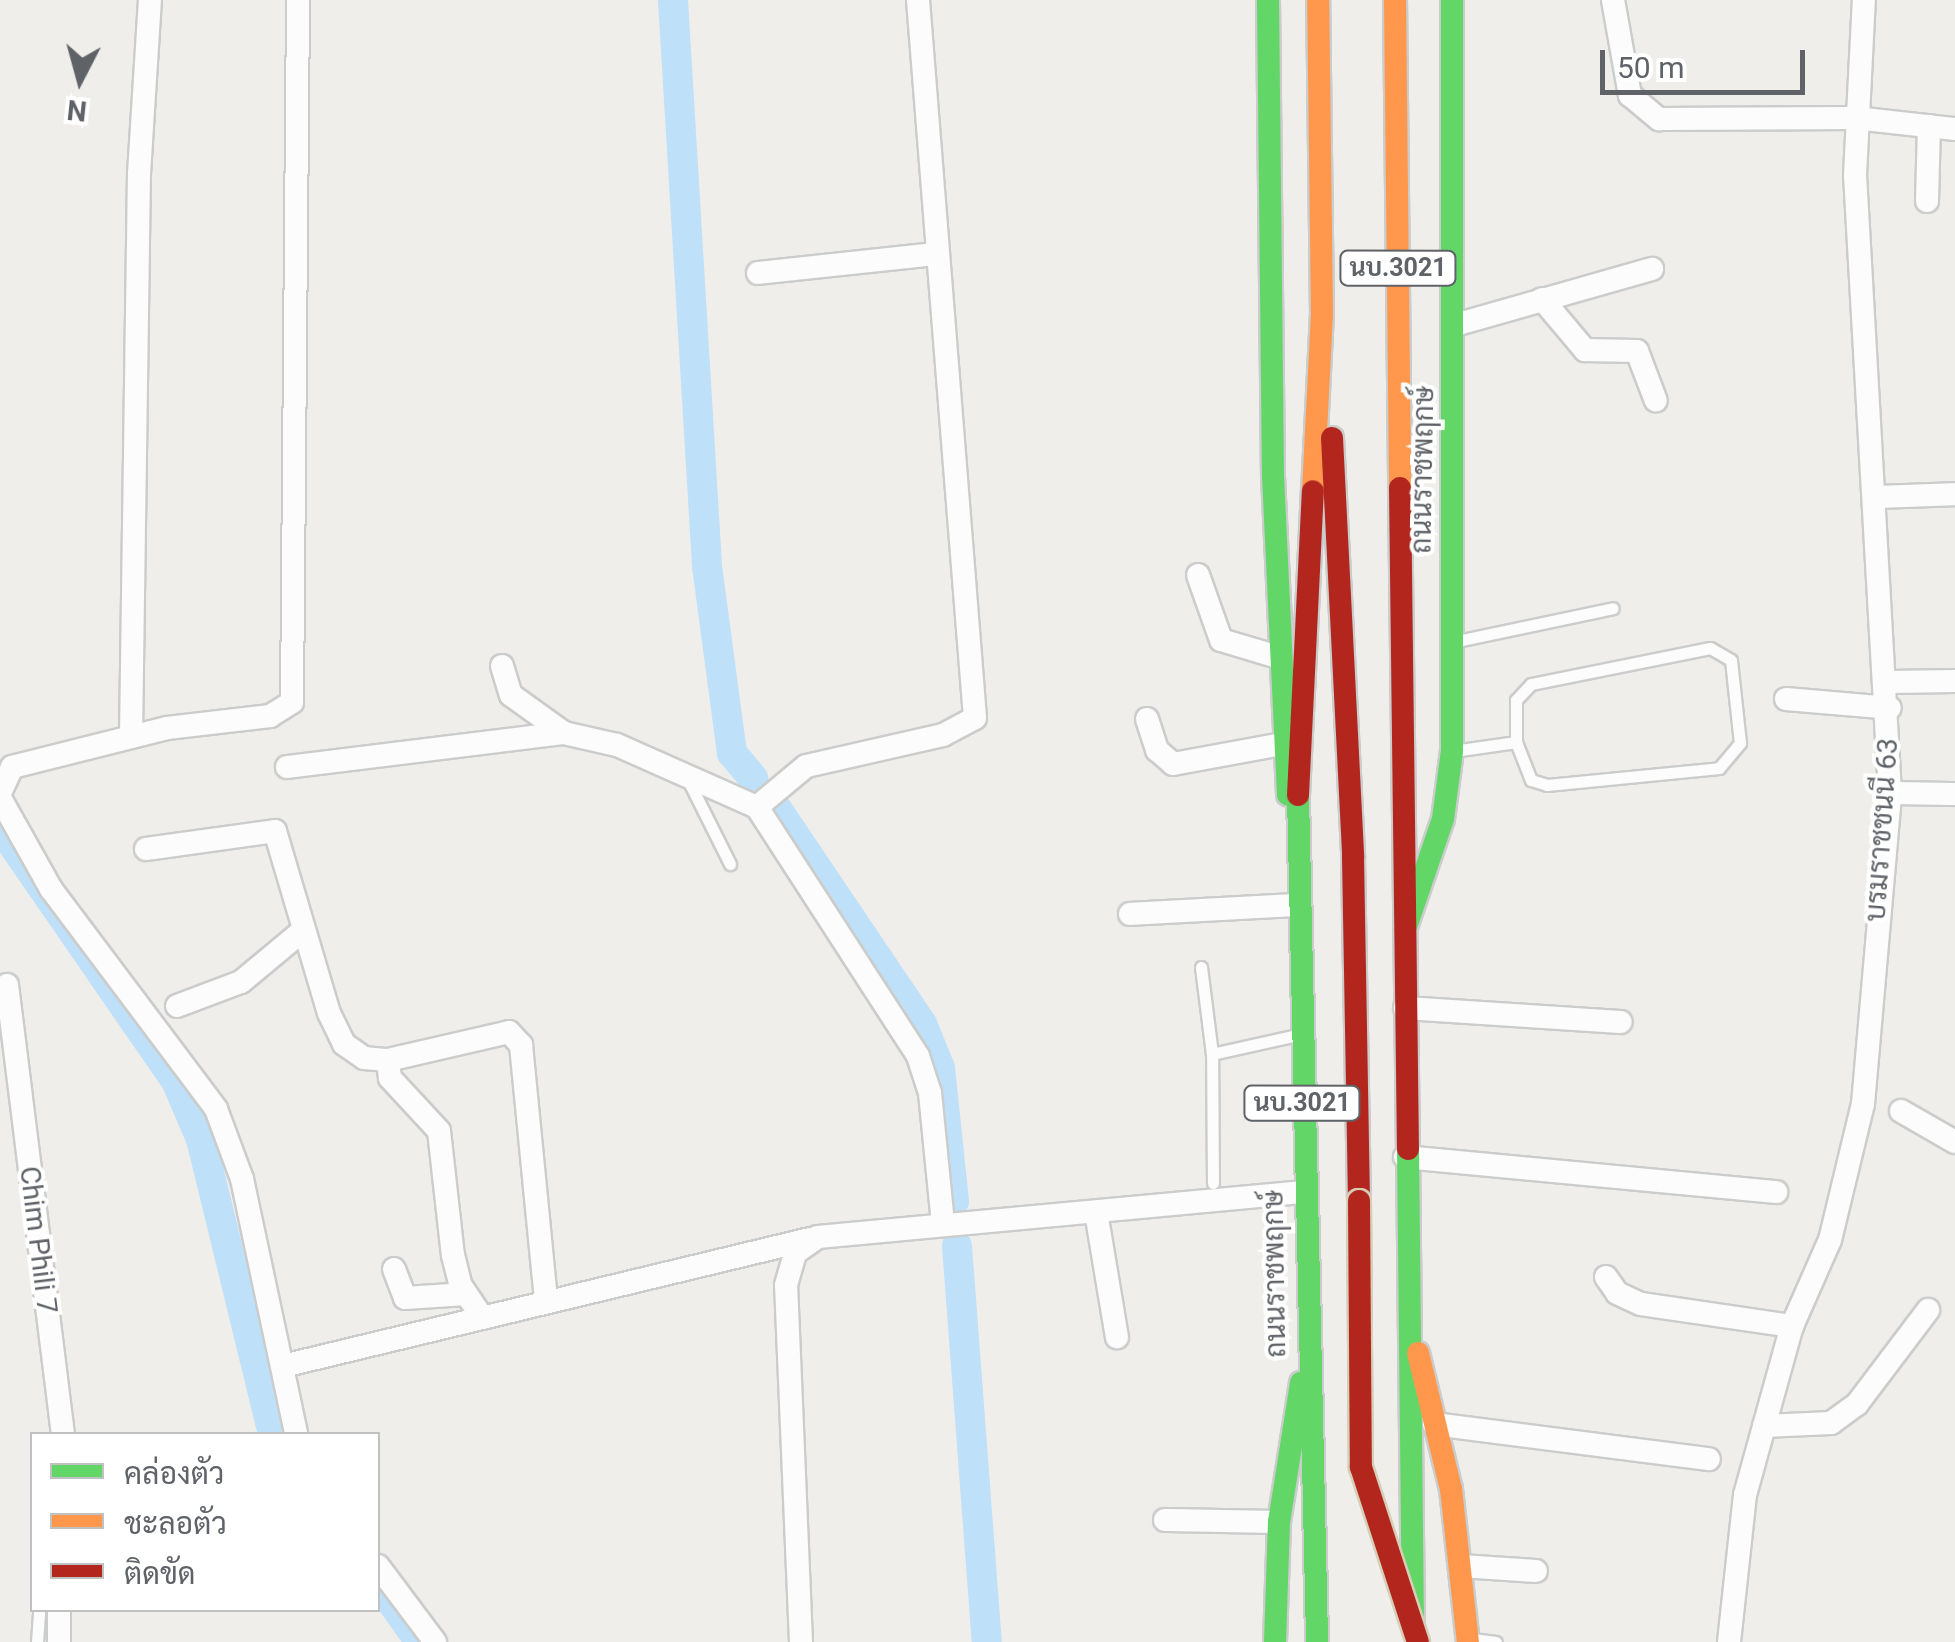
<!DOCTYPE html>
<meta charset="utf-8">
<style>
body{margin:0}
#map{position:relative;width:1955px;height:1642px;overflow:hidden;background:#efeeea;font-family:Roboto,Sarabun,sans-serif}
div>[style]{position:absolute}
.canal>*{height:30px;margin:-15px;padding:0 15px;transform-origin:15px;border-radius:15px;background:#bfe0f9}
.roads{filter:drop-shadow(2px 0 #cbcccc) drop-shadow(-2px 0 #cbcccc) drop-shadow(0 2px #cbcccc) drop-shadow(0 -2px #cbcccc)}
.lane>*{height:11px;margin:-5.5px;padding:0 5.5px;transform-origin:5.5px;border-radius:5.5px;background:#fdfcfc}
.street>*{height:22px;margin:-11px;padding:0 11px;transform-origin:11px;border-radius:11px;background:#fdfcfc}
.fast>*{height:22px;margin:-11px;padding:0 11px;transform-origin:11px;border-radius:11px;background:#63d668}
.slow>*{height:22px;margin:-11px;padding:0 11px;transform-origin:11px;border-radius:11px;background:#ff974d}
.jam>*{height:22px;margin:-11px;padding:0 11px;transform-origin:11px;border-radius:11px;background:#b3261e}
.bridges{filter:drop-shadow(2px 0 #d7ceb8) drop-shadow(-2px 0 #d7ceb8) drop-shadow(0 2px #d7ceb8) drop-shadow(0 -2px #d7ceb8)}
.jam-bridge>*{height:22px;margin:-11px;padding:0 11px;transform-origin:11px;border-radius:11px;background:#b3261e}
span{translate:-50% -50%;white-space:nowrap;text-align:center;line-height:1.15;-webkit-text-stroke:8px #fff;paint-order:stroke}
.shield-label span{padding:2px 8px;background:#fff;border:2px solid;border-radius:8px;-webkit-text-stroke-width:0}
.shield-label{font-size:25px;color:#5f6368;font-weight:700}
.street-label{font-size:28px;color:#5f6368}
.legend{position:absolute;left:30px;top:1432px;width:350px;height:180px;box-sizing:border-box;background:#fff;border:2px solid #bfc1c3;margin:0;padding:12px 18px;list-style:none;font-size:30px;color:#5f6368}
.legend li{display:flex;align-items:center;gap:20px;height:50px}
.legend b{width:50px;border:2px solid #bfc1c3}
.north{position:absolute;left:30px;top:30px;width:100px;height:100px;-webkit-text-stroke:8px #fff;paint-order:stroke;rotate:186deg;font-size:28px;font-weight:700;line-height:40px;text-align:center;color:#5f6368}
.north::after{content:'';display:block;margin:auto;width:35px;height:45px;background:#5f6368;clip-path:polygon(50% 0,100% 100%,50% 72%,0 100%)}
.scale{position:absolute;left:1600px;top:50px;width:205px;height:45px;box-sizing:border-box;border:5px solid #5f6368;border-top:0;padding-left:12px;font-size:30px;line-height:35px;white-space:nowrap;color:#5f6368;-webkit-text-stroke:8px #fff;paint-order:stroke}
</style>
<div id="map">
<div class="canal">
<div style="left:673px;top:0;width:567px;rotate:86.56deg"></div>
<div style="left:707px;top:566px;width:189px;rotate:82.4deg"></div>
<div style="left:732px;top:753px;width:33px;rotate:50deg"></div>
<div style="left:777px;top:809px;width:259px;rotate:56deg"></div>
<div style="left:922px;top:1024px;width:48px;rotate:67.8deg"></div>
<div style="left:940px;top:1068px;width:134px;rotate:84deg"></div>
<div style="left:0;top:826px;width:312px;rotate:55.4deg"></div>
<div style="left:177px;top:1083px;width:61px;rotate:66.8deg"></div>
<div style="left:201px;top:1139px;width:304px;rotate:76.3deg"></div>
<div style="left:957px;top:1246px;width:397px;rotate:85.7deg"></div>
<div style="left:382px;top:1588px;width:66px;rotate:54.9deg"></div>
</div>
<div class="roads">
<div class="lane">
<div style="left:1457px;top:641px;width:159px;rotate:-11.9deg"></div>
<div style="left:1453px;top:751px;width:64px;rotate:-8.1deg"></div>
<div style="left:1516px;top:742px;width:41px;rotate:68.5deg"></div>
<div style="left:1531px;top:780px;width:17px;rotate:17deg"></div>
<div style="left:1547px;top:785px;width:173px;rotate:-5.6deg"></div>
<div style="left:1719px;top:768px;width:33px;rotate:-50deg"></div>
<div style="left:1740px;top:743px;width:83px;rotate:-96.2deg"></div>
<div style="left:1731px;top:660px;width:24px;rotate:-150deg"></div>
<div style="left:1710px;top:648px;width:183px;rotate:168.6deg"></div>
<div style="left:1531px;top:684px;width:22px;rotate:133deg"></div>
<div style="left:1516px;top:700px;width:42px;rotate:90deg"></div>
<div style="left:688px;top:780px;width:94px;rotate:63.4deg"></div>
<div style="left:1201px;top:967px;width:88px;rotate:82.8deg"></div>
<div style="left:1213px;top:1183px;width:129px;rotate:-90.4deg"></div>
<div style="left:1212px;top:1054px;width:87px;rotate:-12.6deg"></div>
<div style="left:1472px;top:1639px;width:24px;rotate:7deg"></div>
<div style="left:37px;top:1642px;width:32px;rotate:-86deg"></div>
</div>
<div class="street">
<div style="left:918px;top:0;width:720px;rotate:85.46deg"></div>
<div style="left:975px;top:718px;width:36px;rotate:152deg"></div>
<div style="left:943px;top:735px;width:140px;rotate:167.2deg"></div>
<div style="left:806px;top:766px;width:64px;rotate:140.1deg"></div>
<div style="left:757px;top:807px;width:297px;rotate:57.1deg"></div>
<div style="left:918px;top:1056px;width:39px;rotate:72deg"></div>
<div style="left:930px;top:1093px;width:132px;rotate:84.3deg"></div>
<div style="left:1613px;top:0;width:97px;rotate:79.9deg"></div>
<div style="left:1630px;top:95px;width:38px;rotate:40deg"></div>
<div style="left:1659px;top:119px;width:196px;rotate:-0.3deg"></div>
<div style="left:1855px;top:118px;width:101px;rotate:6.3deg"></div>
<div style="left:1927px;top:201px;width:75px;rotate:-88.5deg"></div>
<div style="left:758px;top:273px;width:179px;rotate:-6.1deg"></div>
<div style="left:1542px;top:299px;width:67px;rotate:49.9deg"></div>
<div style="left:1585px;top:350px;width:52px;rotate:1.1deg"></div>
<div style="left:1637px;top:351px;width:53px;rotate:69.2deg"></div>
<div style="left:1455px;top:325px;width:205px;rotate:-15.9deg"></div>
<div style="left:1875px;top:497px;width:80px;rotate:-2.1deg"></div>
<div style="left:1198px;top:575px;width:69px;rotate:70.5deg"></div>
<div style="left:1221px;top:640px;width:59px;rotate:16.6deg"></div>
<div style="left:502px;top:666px;width:30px;rotate:73deg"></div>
<div style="left:511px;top:695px;width:65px;rotate:35.6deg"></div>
<div style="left:564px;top:733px;width:54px;rotate:12.8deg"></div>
<div style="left:617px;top:745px;width:153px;rotate:23.9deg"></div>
<div style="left:1889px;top:682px;width:66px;rotate:-0.9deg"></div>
<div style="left:1786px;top:699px;width:104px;rotate:4.9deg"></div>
<div style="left:1147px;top:719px;width:33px;rotate:72deg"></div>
<div style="left:1157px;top:750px;width:21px;rotate:41deg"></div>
<div style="left:1173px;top:764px;width:111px;rotate:-10.4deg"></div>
<div style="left:131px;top:737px;width:563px;rotate:-89.19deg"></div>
<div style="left:139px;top:174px;width:174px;rotate:-86.4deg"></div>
<div style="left:287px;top:767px;width:279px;rotate:-7deg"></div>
<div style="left:0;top:793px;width:29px;rotate:-65deg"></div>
<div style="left:12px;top:767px;width:160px;rotate:-14.1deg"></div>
<div style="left:167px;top:728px;width:104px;rotate:-6.6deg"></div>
<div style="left:270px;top:716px;width:26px;rotate:-32deg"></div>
<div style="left:292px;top:702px;width:702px;rotate:-89.51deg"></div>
<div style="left:1890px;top:793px;width:65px;rotate:0.9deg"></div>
<div style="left:0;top:798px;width:104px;rotate:60.7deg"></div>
<div style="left:51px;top:889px;width:275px;rotate:53.1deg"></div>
<div style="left:216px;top:1109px;width:75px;rotate:69.6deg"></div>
<div style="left:242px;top:1179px;width:261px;rotate:78deg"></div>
<div style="left:146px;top:849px;width:130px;rotate:-7.9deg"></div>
<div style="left:275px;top:831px;width:190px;rotate:73.5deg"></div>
<div style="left:329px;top:1013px;width:34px;rotate:64deg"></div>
<div style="left:344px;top:1044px;width:24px;rotate:35deg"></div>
<div style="left:364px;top:1058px;width:24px;rotate:5deg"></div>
<div style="left:388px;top:1060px;width:124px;rotate:-13deg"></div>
<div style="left:509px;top:1032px;width:18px;rotate:47deg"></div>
<div style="left:521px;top:1045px;width:257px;rotate:84.4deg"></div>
<div style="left:1130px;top:914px;width:168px;rotate:-3.1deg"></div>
<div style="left:7px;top:985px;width:452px;rotate:82.9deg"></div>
<div style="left:177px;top:1006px;width:68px;rotate:-20.6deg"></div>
<div style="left:241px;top:982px;width:77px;rotate:-39.7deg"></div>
<div style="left:1405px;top:1008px;width:216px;rotate:3.7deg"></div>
<div style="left:388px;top:1060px;width:18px;rotate:84deg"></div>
<div style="left:390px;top:1078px;width:72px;rotate:47.2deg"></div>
<div style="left:439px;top:1131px;width:125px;rotate:83.6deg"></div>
<div style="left:453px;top:1255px;width:32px;rotate:76deg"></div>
<div style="left:461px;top:1286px;width:37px;rotate:56deg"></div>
<div style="left:1901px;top:1111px;width:62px;rotate:29.9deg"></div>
<div style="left:1405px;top:1157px;width:373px;rotate:5.4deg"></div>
<div style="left:1096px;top:1212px;width:127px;rotate:80.5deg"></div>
<div style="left:394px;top:1269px;width:31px;rotate:69deg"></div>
<div style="left:405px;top:1298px;width:61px;rotate:-3.8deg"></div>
<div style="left:1606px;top:1277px;width:19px;rotate:55deg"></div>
<div style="left:1617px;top:1293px;width:26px;rotate:25deg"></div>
<div style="left:1641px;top:1304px;width:153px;rotate:8.3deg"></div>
<div style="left:283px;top:1366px;width:542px;rotate:-13.55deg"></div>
<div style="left:1434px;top:1424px;width:277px;rotate:7.3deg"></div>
<div style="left:1764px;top:1426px;width:67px;rotate:-2.6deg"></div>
<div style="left:1831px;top:1423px;width:32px;rotate:-36deg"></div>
<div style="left:1857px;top:1404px;width:118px;rotate:-52.9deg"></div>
<div style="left:1165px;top:1520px;width:114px;rotate:1deg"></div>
<div style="left:378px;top:1566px;width:95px;rotate:53.1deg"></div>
<div style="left:1461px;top:1566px;width:75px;rotate:3.8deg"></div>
<div style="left:59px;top:1642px;width:32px;rotate:-90deg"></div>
<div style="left:801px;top:1642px;width:357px;rotate:-92.4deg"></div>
<div style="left:786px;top:1285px;width:33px;rotate:-74deg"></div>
<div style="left:795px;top:1253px;width:28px;rotate:-35deg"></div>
<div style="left:818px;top:1237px;width:488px;rotate:-5.3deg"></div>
<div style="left:1729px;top:1642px;width:148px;rotate:-83.8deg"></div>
<div style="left:1745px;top:1495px;width:175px;rotate:-74.5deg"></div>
<div style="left:1792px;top:1326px;width:94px;rotate:-66.2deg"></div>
<div style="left:1830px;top:1240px;width:140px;rotate:-76.4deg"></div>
<div style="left:1863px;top:1104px;width:312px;rotate:-85deg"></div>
<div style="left:1890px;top:793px;width:619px;rotate:-93.24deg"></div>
<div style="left:1855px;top:175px;width:175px;rotate:-87.1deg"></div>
</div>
<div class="fast">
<div style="left:1268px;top:0;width:476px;rotate:89.4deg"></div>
<div style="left:1273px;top:476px;width:319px;rotate:87.3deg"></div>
<div style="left:1298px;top:795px;width:847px;rotate:88.71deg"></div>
<div style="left:1407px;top:924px;width:111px;rotate:-71.1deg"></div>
<div style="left:1443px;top:819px;width:69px;rotate:-82.5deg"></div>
<div style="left:1452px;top:751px;width:751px;rotate:-90deg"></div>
<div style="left:1408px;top:1149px;width:475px;rotate:89.4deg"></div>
<div style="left:1275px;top:1642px;width:120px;rotate:-88.1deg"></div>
<div style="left:1279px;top:1522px;width:141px;rotate:-81deg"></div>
</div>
<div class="slow">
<div style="left:1395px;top:0;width:488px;rotate:89.4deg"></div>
<div style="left:1313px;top:491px;width:176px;rotate:-87.1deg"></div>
<div style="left:1322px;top:315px;width:315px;rotate:-90.7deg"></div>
<div style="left:1418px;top:1353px;width:140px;rotate:76.4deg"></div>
<div style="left:1451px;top:1489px;width:154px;rotate:83.7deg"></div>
</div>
<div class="jam">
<div style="left:1332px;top:438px;width:420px;rotate:87.1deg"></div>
<div style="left:1353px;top:857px;width:344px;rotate:89deg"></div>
<div style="left:1400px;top:488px;width:661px;rotate:89.31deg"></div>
<div style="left:1298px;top:795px;width:304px;rotate:-87.2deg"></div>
</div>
</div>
<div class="bridges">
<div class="jam-bridge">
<div style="left:1359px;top:1201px;width:266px;rotate:89.6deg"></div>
<div style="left:1361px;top:1467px;width:184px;rotate:72deg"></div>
</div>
</div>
<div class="shield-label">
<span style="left:1398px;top:268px">นบ.3021</span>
<span style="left:1302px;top:1103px">นบ.3021</span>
</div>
<div class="street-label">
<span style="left:1423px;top:470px;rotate:-89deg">ถนนราชพฤกษ์</span>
<span style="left:1882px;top:830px;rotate:-86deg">บรมราชชนนี 63</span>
<span style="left:38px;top:1240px;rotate:83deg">Chim Phili 7</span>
<span style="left:1275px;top:1274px;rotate:-91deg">ถนนราชพฤกษ์</span>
</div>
<ul class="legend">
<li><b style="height:12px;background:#63d668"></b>คล่องตัว</li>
<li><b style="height:12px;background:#ff974d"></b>ชะลอตัว</li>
<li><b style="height:12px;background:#b3261e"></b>ติดขัด</li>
</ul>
<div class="north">N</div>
<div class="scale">50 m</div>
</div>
